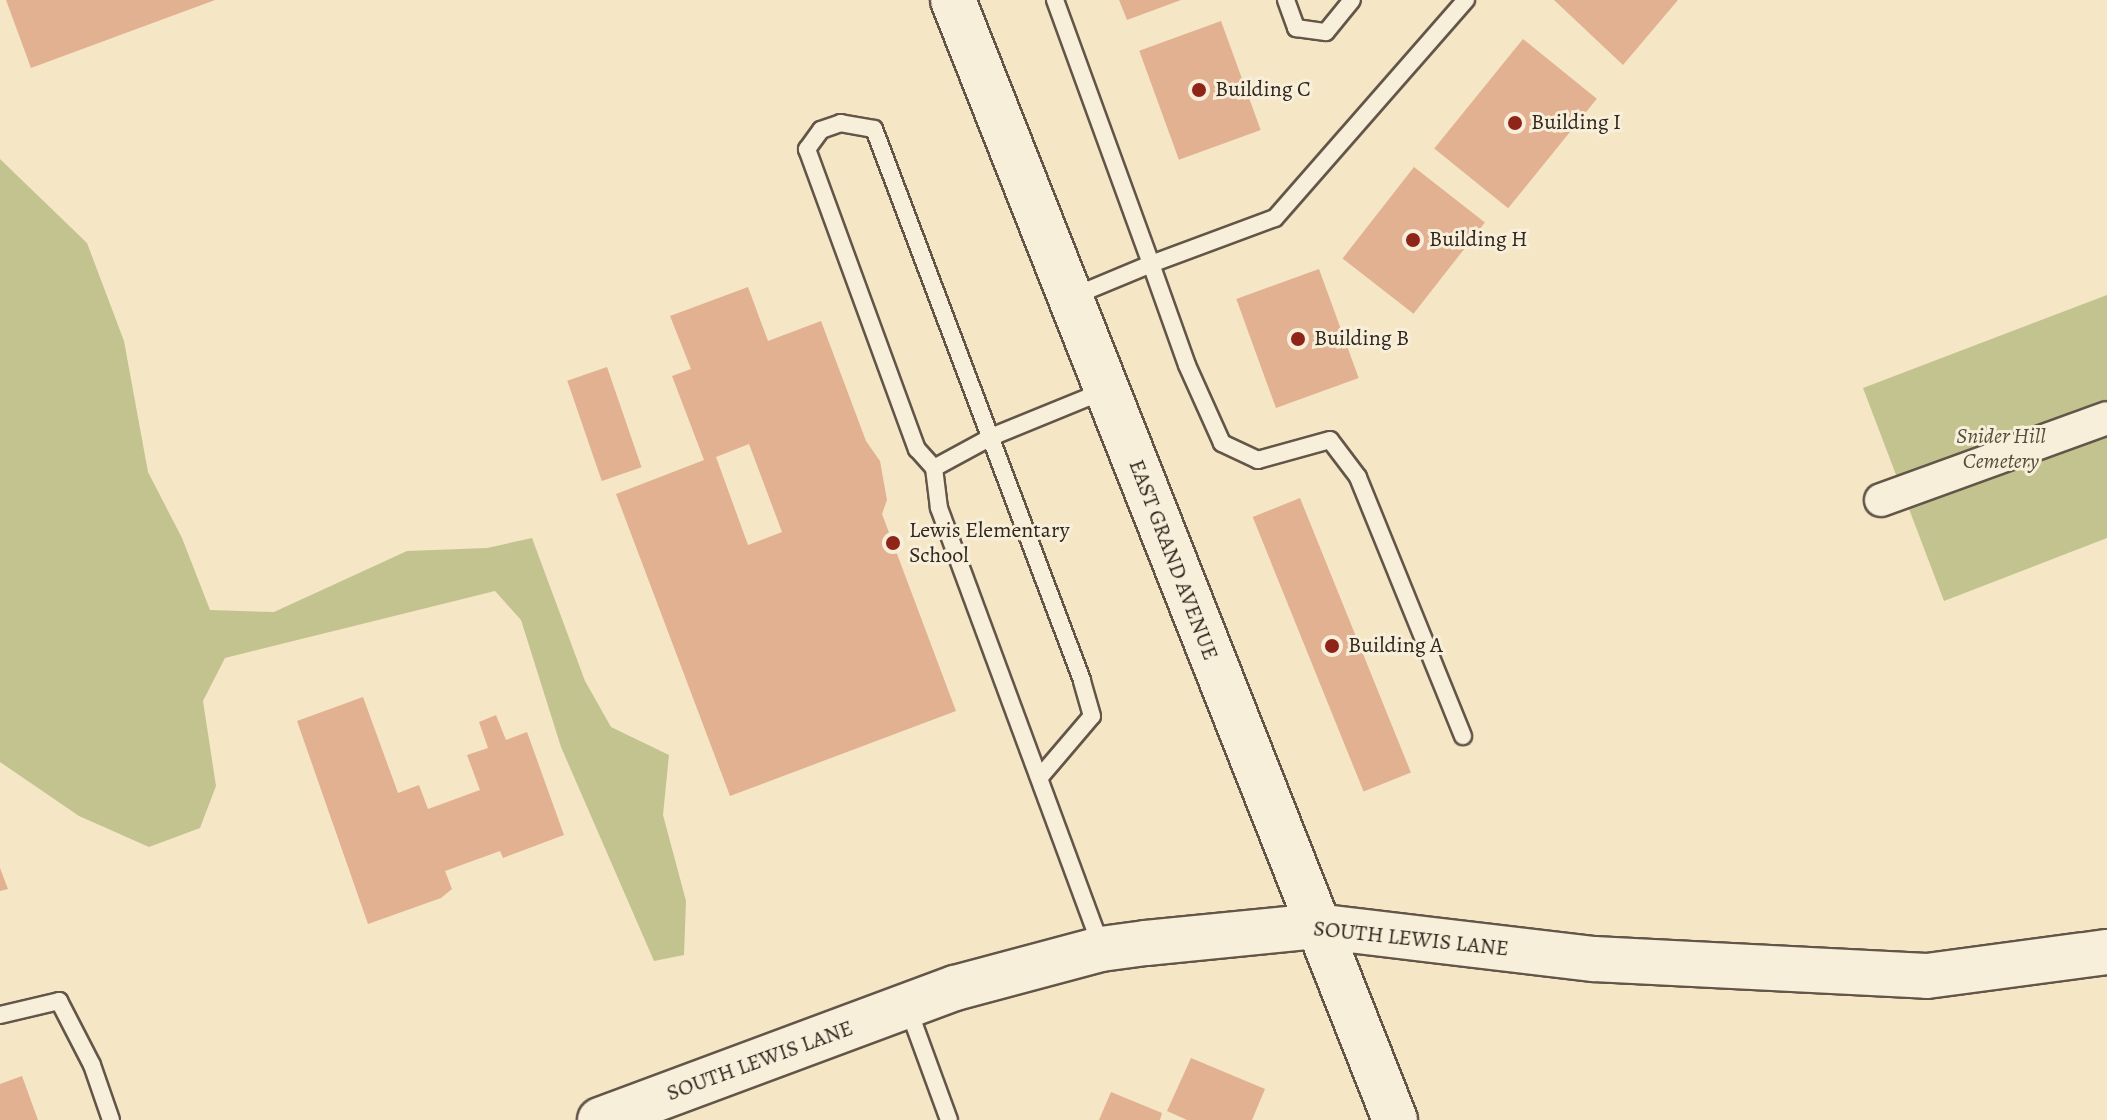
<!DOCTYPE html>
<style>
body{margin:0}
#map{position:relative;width:2107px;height:1120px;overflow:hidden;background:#f5e6c6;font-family:Alegreya,serif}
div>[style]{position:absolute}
.green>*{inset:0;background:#c3c390}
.building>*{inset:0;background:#e2b191;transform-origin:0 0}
.roads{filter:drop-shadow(2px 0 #635649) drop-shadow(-2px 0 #635649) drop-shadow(0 2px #635649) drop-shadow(0 -2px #635649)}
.lane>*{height:16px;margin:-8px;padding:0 8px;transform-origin:8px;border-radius:8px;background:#f8efda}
.street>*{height:32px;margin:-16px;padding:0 16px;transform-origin:16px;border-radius:16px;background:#f8efda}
.secondary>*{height:44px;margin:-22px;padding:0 22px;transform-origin:22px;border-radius:22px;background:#f8efda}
.dots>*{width:22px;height:22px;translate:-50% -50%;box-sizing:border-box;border:4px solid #f8efda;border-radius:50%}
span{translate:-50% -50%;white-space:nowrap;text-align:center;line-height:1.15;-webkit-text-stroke:6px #f8efda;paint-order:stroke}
.poi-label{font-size:22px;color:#32261f}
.left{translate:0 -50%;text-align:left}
.park-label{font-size:22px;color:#564d3b;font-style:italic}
.street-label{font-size:22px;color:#32261f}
</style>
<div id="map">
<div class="green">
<div style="clip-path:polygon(0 159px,87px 243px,124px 341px,148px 472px,182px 538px,210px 610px,274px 612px,407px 551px,487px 548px,532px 538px,585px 681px,611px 727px,669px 755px,663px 815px,686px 901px,684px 955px,654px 961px,561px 747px,521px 620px,495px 591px,225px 658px,203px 701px,216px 786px,200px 828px,149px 847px,79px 816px,0 762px)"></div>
<div style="clip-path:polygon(2107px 295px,2107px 538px,1944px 601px,1863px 388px)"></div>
</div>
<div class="building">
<div style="clip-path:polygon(6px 0,215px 0,31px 68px)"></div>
<div style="clip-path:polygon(1119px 0,1181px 0,1127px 20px)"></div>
<div style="clip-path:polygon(1554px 0,1678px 0,1623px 65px)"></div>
<div style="left:1221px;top:21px;width:116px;height:87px;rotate:70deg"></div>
<div style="left:1523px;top:39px;width:95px;height:141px;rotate:39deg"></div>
<div style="left:1414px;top:167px;width:90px;height:116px;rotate:38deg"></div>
<div style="left:1319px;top:269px;width:116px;height:88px;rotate:70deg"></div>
<div style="clip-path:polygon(evenodd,748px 287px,768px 341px,821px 321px,866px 441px,880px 461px,887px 500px,882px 514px,956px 711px,730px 796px,616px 494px,704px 460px,672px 376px,691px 369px,670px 316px,748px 287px,749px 444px,782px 532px,748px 545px,716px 457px,749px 444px)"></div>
<div style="left:607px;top:367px;width:106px;height:42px;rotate:71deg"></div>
<div style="left:1300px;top:498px;width:296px;height:51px;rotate:68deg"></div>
<div style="clip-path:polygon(363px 697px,398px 793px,419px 785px,428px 809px,480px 790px,467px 755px,488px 748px,479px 722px,496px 715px,506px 740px,527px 732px,564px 835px,503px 858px,500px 851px,445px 871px,452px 889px,441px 898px,368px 924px,297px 721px)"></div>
<div style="clip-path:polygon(0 868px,8px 889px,0 891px)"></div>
<div style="clip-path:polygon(1191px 1058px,1265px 1089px,1252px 1120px,1187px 1120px,1167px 1111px)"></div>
<div style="clip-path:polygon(22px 1076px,38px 1120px,0 1120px,0 1084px)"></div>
<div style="clip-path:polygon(1111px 1092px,1162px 1113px,1160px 1120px,1099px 1120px)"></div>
</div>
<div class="roads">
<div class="lane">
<div style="left:1055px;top:0;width:281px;rotate:70deg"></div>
<div style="left:1151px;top:264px;width:83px;rotate:157.4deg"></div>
<div style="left:1286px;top:0;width:30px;rotate:70deg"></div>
<div style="left:1296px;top:28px;width:30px;rotate:8deg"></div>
<div style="left:1326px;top:32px;width:41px;rotate:-50.9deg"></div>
<div style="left:934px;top:468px;width:65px;rotate:-28.5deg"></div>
<div style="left:991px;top:437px;width:124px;rotate:-22.2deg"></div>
<div style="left:1463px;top:736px;width:279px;rotate:-112.1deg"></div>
<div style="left:1358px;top:477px;width:46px;rotate:-127.1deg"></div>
<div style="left:1330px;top:440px;width:75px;rotate:164.5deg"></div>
<div style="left:1258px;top:460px;width:40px;rotate:-155deg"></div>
<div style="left:1222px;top:443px;width:85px;rotate:-114.2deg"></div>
<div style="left:1187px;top:365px;width:107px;rotate:-109.6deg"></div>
<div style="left:1151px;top:264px;width:132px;rotate:-20.4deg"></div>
<div style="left:1275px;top:218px;width:290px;rotate:-48.8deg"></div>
<div style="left:1040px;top:777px;width:80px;rotate:-49.6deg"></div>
<div style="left:1092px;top:716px;width:37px;rotate:-106deg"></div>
<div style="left:1082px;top:680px;width:589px;rotate:-110.68deg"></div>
<div style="left:874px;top:129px;width:34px;rotate:-170deg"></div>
<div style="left:841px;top:123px;width:21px;rotate:161deg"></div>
<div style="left:821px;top:130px;width:24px;rotate:126deg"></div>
<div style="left:807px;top:149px;width:320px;rotate:69.9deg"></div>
<div style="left:917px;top:449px;width:25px;rotate:48deg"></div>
<div style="left:934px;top:468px;width:40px;rotate:82.9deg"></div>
<div style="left:939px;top:508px;width:468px;rotate:69.7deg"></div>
<div style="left:908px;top:1008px;width:119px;rotate:69.9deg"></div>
<div style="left:0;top:1015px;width:61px;rotate:-13.3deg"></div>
<div style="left:59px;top:1001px;width:72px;rotate:62.7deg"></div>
<div style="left:92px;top:1065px;width:58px;rotate:70.9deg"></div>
</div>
<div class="street">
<div style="left:1881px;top:500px;width:240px;rotate:-19.9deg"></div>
</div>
<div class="secondary">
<div style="left:953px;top:0;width:1204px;rotate:68.46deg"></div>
<div style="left:600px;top:1120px;width:379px;rotate:-20.4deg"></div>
<div style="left:955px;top:988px;width:151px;rotate:-15deg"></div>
<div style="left:1101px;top:949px;width:45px;rotate:-7.6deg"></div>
<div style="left:1146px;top:943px;width:171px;rotate:-5.7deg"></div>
<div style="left:1316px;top:926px;width:280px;rotate:6.8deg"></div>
<div style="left:1594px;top:959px;width:333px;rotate:2.9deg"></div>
<div style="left:1927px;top:976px;width:182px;rotate:-7.6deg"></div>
</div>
</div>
<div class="dots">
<div style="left:1199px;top:90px;background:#8f2418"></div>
<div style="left:1515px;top:123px;background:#8f2418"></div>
<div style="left:1413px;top:240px;background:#8f2418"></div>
<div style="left:1298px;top:339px;background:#8f2418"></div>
<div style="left:893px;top:543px;background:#8f2418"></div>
<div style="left:1332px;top:646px;background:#8f2418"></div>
</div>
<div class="poi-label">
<span class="left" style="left:1215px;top:90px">Building C</span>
<span class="left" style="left:1531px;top:123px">Building I</span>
<span class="left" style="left:1429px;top:240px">Building H</span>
<span class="left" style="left:1314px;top:339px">Building B</span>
<span class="left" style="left:909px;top:543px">Lewis Elementary<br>School</span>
<span class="left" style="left:1348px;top:646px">Building A</span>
</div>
<div class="park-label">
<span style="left:2001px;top:449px">Snider Hill<br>Cemetery</span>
</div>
<div class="street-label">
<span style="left:1173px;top:560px;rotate:69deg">EAST GRAND AVENUE</span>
<span style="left:1411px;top:939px;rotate:6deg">SOUTH LEWIS LANE</span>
<span style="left:760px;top:1061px;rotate:-20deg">SOUTH LEWIS LANE</span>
</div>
</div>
